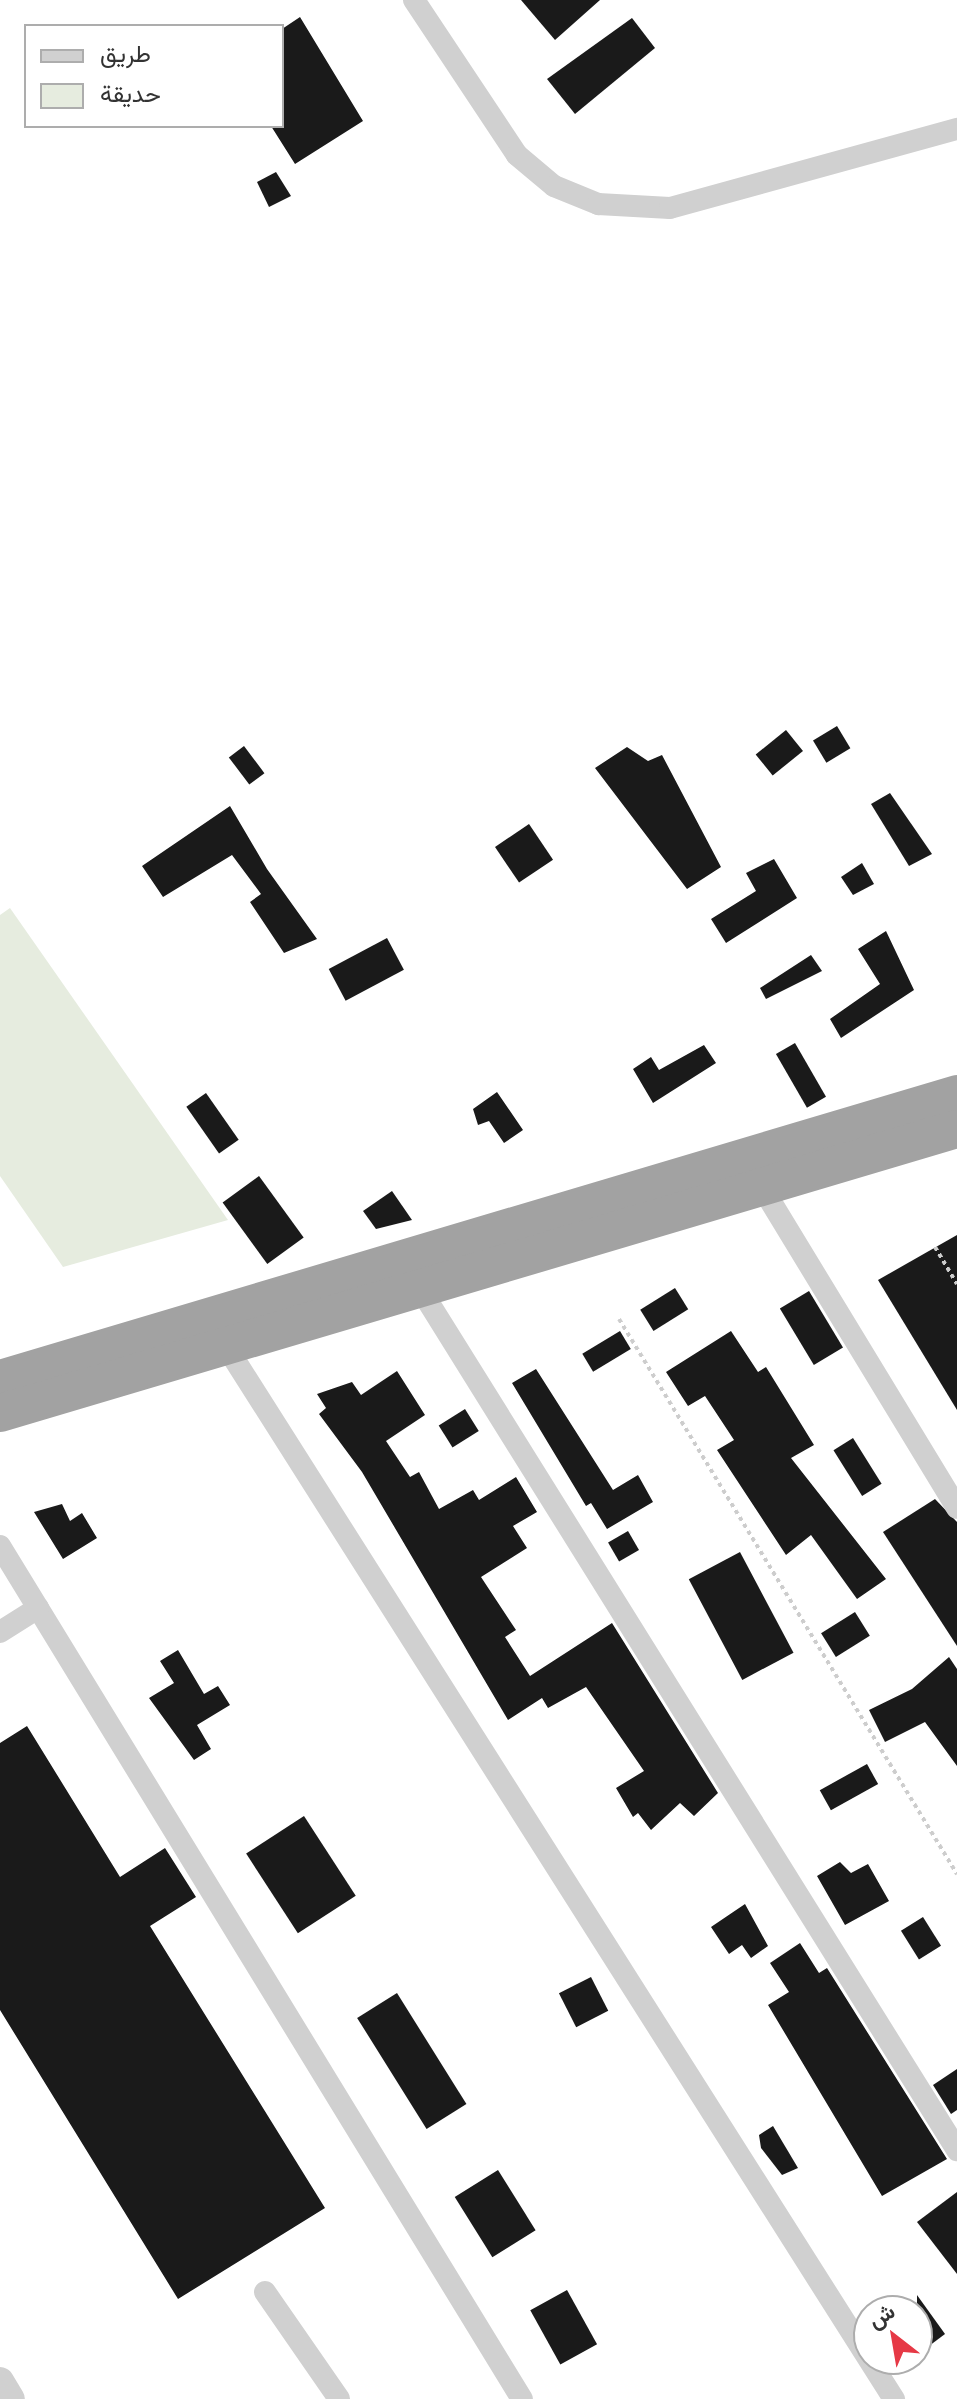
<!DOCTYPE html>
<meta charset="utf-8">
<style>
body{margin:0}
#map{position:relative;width:957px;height:2399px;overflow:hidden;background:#fff;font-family:Cabin,Vazirmatn,sans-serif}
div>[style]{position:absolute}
.green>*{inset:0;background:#e6ecdf}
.building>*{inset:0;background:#1a1a1a;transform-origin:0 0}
.path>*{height:4px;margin-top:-2px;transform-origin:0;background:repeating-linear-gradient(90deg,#cdcdcd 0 4px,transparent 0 8px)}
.minor>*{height:22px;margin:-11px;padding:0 11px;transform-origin:11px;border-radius:11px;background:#d0d0d0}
.tertiary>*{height:28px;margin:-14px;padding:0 14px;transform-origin:14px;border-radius:14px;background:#d0d0d0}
.trunk>*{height:38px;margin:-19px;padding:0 19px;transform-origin:19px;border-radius:19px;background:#a2a2a2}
span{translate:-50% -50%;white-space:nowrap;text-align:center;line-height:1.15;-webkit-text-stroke:8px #fff;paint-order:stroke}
.legend{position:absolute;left:24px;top:24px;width:260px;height:104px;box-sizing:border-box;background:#fff;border:2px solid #adadad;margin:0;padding:10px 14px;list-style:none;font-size:24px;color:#333}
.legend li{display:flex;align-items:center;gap:16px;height:40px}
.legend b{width:40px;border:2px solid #adadad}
.north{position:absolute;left:853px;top:2295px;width:80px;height:80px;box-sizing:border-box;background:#fff;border:2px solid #adadad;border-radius:50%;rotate:329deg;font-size:22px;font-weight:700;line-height:32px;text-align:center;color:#333}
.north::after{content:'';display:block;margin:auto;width:28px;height:36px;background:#e63946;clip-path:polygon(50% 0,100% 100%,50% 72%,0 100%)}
</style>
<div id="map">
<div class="green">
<div style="clip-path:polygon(10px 908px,228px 1220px,63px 1267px,0 1176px,0 915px)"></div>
</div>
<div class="building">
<div style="clip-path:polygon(521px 0,600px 0,555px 40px)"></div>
<div style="clip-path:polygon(300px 17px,363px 121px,295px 164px,271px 126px,282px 126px,282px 29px)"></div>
<div style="clip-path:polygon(632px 18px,655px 48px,575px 114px,547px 79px)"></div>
<div style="clip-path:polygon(276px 172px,291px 196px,269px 207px,257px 182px)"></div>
<div style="left:837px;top:726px;width:26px;height:28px;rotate:59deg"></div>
<div style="left:786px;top:730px;width:27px;height:39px;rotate:51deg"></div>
<div style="left:244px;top:746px;width:34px;height:19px;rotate:53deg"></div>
<div style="clip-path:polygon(627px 747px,648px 761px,662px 755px,721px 867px,687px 889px,595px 768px)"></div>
<div style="clip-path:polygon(890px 793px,932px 854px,909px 866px,871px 804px)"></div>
<div style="clip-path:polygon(230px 806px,267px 869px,317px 939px,284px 953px,250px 902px,261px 894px,232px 855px,163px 897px,142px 866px)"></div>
<div style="left:529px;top:824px;width:43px;height:41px;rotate:56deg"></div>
<div style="clip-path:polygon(774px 859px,797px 898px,726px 943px,711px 919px,756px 891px,746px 873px)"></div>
<div style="clip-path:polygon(862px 863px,874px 884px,853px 895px,841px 877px)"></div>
<div style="clip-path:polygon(886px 931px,914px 990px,841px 1038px,830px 1019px,880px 984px,858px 949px)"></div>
<div style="left:387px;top:938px;width:36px;height:66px;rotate:62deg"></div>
<div style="clip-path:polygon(811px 955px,822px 971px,766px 999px,760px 988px)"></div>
<div style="left:795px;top:1043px;width:62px;height:22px;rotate:60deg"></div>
<div style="clip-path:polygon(704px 1045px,716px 1063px,653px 1103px,633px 1069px,651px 1057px,659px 1070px)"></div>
<div style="clip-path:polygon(497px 1092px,523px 1130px,504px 1143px,489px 1121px,478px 1125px,473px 1109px)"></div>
<div style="left:206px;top:1093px;width:57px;height:24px;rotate:55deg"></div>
<div style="left:259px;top:1176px;width:76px;height:45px;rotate:54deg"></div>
<div style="clip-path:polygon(392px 1191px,412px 1220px,376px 1229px,363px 1211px)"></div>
<div style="clip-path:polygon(957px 1235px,957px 1410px,878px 1280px)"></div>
<div style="left:675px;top:1288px;width:25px;height:41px;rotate:58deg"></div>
<div style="left:809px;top:1291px;width:66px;height:34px;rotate:59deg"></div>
<div style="left:620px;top:1331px;width:21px;height:44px;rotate:59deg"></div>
<div style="clip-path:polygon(731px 1331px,758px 1372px,766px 1367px,814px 1445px,791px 1458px,886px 1579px,857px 1599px,811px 1535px,786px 1555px,717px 1450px,734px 1440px,705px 1396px,688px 1406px,666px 1372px)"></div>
<div style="clip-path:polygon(536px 1369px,613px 1490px,638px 1475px,653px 1502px,607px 1529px,591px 1503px,586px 1506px,512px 1383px)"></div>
<div style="clip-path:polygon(397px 1371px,425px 1415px,386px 1441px,410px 1477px,419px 1472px,439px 1509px,473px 1490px,479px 1500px,516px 1477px,537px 1512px,513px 1526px,527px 1548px,481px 1577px,516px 1630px,505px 1637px,530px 1676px,612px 1623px,718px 1793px,694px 1816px,680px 1803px,651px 1830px,638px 1813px,633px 1817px,616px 1788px,644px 1771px,586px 1687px,548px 1708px,542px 1698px,508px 1720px,362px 1472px,319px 1414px,326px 1408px,317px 1394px,352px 1382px,361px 1395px)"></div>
<div style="left:465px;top:1409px;width:26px;height:31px;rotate:58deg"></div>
<div style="left:853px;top:1438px;width:54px;height:23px;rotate:58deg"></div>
<div style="clip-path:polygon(935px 1499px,957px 1522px,957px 1646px,883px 1532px)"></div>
<div style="clip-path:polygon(62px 1504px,70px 1521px,82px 1513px,97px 1538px,63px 1559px,34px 1512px)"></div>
<div style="left:628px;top:1531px;width:22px;height:23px;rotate:60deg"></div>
<div style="left:740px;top:1552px;width:114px;height:58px;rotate:62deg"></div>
<div style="left:855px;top:1612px;width:28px;height:40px;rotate:58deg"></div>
<div style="clip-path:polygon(178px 1650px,204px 1694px,218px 1686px,230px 1705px,197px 1725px,211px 1749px,194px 1760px,149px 1698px,174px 1683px,160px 1661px)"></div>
<div style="clip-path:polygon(949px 1657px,957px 1669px,957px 1766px,925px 1722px,885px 1742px,869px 1710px,912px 1689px)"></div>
<div style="clip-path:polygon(27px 1726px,120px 1877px,165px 1848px,196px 1897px,150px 1926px,325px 2208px,178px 2299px,0 2010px,0 1743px)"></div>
<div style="left:867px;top:1764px;width:23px;height:54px;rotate:61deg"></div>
<div style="left:304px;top:1816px;width:95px;height:69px;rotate:57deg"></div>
<div style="clip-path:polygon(840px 1862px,851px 1873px,868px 1864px,889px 1901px,845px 1925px,817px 1876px)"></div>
<div style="clip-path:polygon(745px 1904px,768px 1946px,751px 1958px,742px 1945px,729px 1954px,711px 1927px)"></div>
<div style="left:923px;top:1917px;width:34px;height:26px;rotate:58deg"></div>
<div style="clip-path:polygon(800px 1943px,819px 1973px,827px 1968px,947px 2159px,882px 2196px,768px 2005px,789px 1992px,770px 1963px)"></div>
<div style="left:591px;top:1977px;width:38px;height:36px;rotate:63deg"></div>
<div style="left:397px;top:1993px;width:131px;height:47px;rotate:58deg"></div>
<div style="clip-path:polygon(957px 2069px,957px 2110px,951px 2114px,933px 2085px)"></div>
<div style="clip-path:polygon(773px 2126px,798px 2168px,782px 2175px,761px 2148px,759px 2135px)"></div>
<div style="left:498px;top:2170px;width:71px;height:51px;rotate:58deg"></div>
<div style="clip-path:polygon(957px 2192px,957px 2274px,917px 2222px)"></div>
<div style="left:567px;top:2290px;width:62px;height:42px;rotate:61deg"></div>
<div style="clip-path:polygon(917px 2295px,945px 2334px,917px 2355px)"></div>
</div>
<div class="path">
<div style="left:935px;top:1247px;width:43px;rotate:59.3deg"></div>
<div style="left:619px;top:1319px;width:650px;rotate:58.66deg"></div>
</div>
<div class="minor">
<div style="left:414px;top:0;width:186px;rotate:56.4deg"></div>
<div style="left:517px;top:155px;width:48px;rotate:40deg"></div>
<div style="left:554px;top:186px;width:48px;rotate:22.2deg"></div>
<div style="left:598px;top:204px;width:72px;rotate:3.2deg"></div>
<div style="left:670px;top:208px;width:298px;rotate:-15.4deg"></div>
<div style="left:760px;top:1184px;width:379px;rotate:58.7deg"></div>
<div style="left:417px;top:1284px;width:1021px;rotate:58.05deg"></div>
<div style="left:224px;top:1343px;width:1251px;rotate:57.61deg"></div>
<div style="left:0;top:1546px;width:1000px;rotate:58.54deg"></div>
<div style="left:0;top:1632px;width:45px;rotate:-32.3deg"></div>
<div style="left:265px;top:2292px;width:130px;rotate:55.3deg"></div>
</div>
<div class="tertiary">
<div style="left:0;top:2381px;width:21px;rotate:59deg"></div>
</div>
<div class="trunk">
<div style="left:0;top:1379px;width:999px;rotate:-16.58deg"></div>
<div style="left:0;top:1413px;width:998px;rotate:-16.53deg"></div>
</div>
<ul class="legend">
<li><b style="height:10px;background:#d0d0d0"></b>طريق</li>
<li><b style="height:22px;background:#e6ecdf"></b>حديقة</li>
</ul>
<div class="north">ش</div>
</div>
